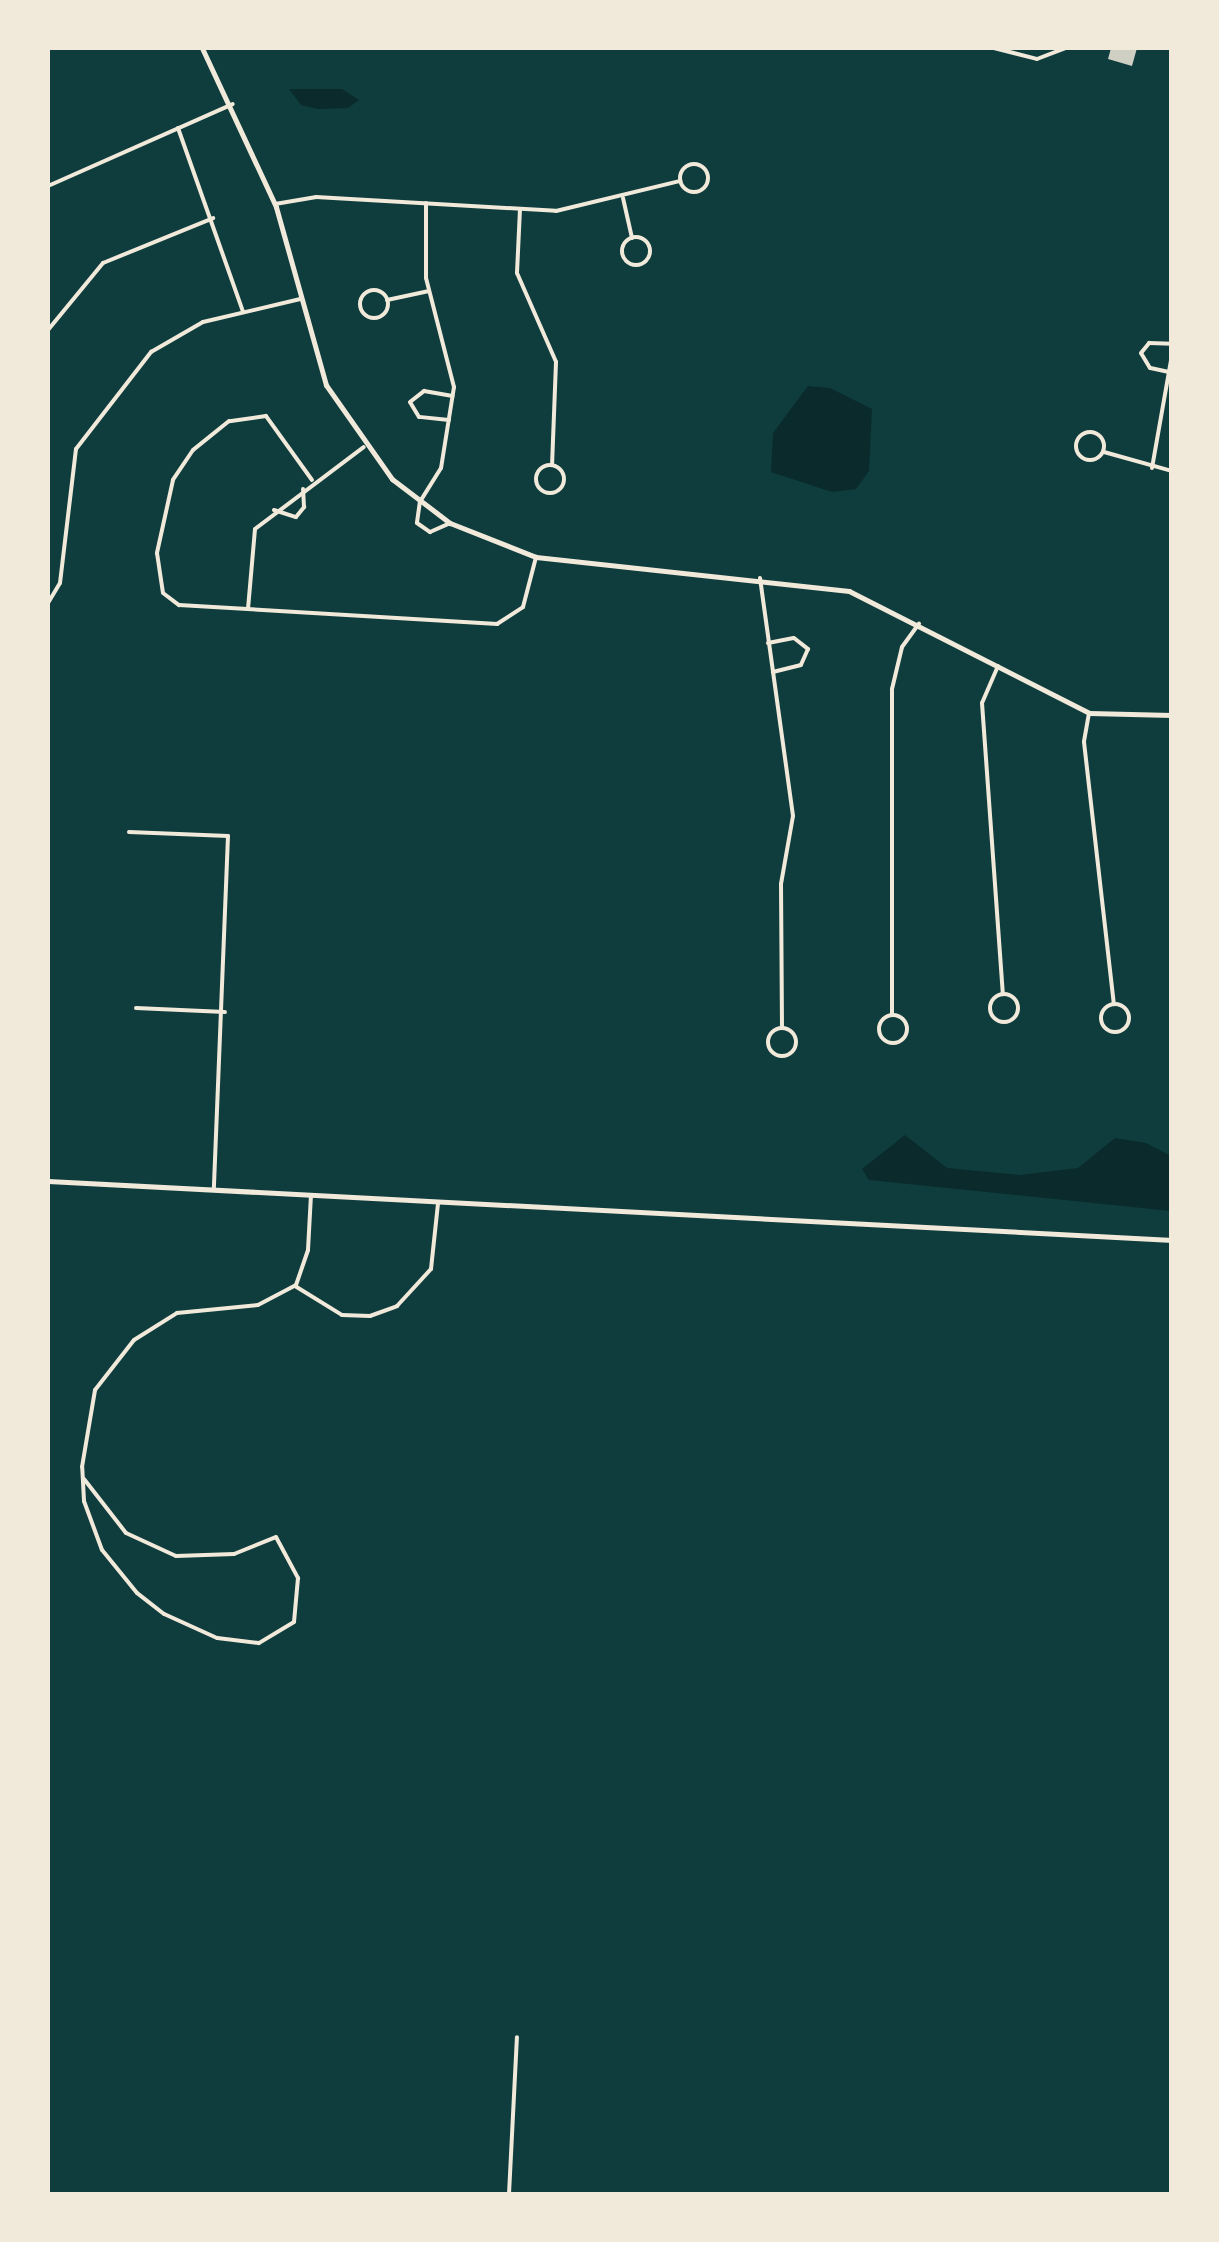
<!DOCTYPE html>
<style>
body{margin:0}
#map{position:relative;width:1219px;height:2242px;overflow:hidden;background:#0f3d3e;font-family:"Public Sans",sans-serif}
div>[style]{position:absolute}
.water>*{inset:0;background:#0a2a2b}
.building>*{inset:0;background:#cfcfc3}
.minor>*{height:4px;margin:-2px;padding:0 2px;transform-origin:2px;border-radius:2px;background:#f1e9da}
.minor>.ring{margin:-2px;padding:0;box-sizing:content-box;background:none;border:4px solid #f1e9da;border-radius:50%}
.tertiary>*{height:5px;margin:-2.5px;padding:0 2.5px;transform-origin:2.5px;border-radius:2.5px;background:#f1e9da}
span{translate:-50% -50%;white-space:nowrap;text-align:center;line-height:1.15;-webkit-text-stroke:10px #f1e9da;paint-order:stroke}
.frame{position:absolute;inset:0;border:50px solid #f1e9da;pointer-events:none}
</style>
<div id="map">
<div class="water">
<div style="clip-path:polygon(289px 89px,342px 89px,359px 100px,348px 108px,318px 109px,301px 105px)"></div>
<div style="clip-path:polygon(808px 386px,830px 388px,872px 409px,869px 471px,856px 489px,832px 492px,771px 472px,773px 433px)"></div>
<div style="clip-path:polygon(905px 1135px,947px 1168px,1020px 1175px,1078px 1168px,1115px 1138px,1146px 1143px,1171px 1156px,1171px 1211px,869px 1180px,862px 1169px)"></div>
</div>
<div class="building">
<div style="clip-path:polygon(1111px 48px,1137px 48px,1132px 66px,1108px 59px)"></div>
</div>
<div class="minor">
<div style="left:994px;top:48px;width:44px;rotate:14.3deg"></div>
<div style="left:1037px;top:59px;width:31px;rotate:-21deg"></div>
<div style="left:178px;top:128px;width:195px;rotate:70.5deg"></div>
<div class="ring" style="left:680px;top:164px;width:24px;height:24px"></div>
<div style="left:48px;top:186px;width:202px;rotate:-23.9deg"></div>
<div style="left:623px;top:198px;width:41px;rotate:77.3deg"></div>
<div style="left:426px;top:203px;width:75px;rotate:90deg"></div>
<div style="left:426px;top:278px;width:113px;rotate:75.6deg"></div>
<div style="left:454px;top:387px;width:82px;rotate:99.1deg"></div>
<div style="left:441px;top:468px;width:39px;rotate:122deg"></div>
<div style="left:420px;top:501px;width:22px;rotate:98deg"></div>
<div style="left:417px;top:523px;width:16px;rotate:35deg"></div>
<div style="left:430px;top:532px;width:22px;rotate:-24deg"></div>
<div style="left:275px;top:204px;width:42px;rotate:-9.7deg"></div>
<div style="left:316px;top:197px;width:240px;rotate:3.3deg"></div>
<div style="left:556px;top:211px;width:128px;rotate:-13.6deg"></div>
<div style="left:520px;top:209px;width:64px;rotate:92.7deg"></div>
<div style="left:517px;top:273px;width:97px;rotate:66.3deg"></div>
<div style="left:556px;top:362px;width:103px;rotate:92.2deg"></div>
<div class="ring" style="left:622px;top:237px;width:24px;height:24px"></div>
<div class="ring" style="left:360px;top:290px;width:24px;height:24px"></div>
<div style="left:387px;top:300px;width:43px;rotate:-12.1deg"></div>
<div style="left:48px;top:330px;width:87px;rotate:-50.6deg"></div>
<div style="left:103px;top:263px;width:119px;rotate:-22.2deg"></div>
<div style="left:1169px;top:372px;width:19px;rotate:-168deg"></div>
<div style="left:1150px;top:368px;width:17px;rotate:-121deg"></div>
<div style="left:1141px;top:353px;width:13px;rotate:-51deg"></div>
<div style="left:1149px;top:343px;width:23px;rotate:2deg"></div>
<div style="left:449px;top:420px;width:30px;rotate:-174deg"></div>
<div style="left:419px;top:417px;width:17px;rotate:-121deg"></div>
<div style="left:410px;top:402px;width:18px;rotate:-38deg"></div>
<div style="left:424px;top:391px;width:29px;rotate:10deg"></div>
<div class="ring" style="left:1076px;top:432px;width:24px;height:24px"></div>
<div style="left:1104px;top:452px;width:71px;rotate:15.6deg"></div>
<div class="ring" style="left:536px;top:465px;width:24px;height:24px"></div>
<div style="left:1152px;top:468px;width:116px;rotate:-80deg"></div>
<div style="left:312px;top:480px;width:79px;rotate:-125.7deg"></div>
<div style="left:266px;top:416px;width:37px;rotate:172deg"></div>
<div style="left:229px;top:421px;width:46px;rotate:141.1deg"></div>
<div style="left:193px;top:450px;width:36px;rotate:124deg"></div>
<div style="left:173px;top:480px;width:75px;rotate:102.4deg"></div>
<div style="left:157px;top:553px;width:40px;rotate:81.5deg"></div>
<div style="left:163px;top:593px;width:20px;rotate:37deg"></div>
<div style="left:179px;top:605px;width:319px;rotate:3.4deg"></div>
<div style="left:497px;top:624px;width:31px;rotate:-33deg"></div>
<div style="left:523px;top:607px;width:52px;rotate:-75.4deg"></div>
<div style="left:274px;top:510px;width:23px;rotate:18deg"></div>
<div style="left:296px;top:517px;width:13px;rotate:-51deg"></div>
<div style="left:304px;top:507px;width:18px;rotate:-93deg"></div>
<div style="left:760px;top:578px;width:240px;rotate:82.1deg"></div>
<div style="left:793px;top:816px;width:69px;rotate:100deg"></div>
<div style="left:781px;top:884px;width:144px;rotate:89.6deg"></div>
<div style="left:48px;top:603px;width:23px;rotate:-59deg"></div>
<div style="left:60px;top:583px;width:135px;rotate:-83.2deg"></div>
<div style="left:76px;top:449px;width:123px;rotate:-52.3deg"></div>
<div style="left:151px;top:352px;width:60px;rotate:-30deg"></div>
<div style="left:203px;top:322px;width:100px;rotate:-13.3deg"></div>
<div style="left:248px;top:609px;width:80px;rotate:-85deg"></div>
<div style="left:255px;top:529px;width:136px;rotate:-37deg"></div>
<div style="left:768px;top:643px;width:26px;rotate:-11deg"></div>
<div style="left:794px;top:638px;width:18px;rotate:38deg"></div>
<div style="left:808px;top:649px;width:17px;rotate:114deg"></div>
<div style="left:801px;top:665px;width:29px;rotate:166deg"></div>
<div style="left:998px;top:666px;width:40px;rotate:113.4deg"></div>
<div style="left:982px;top:703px;width:292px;rotate:85.9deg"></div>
<div style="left:1089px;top:713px;width:29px;rotate:100deg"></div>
<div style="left:1084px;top:742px;width:264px;rotate:83.5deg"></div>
<div style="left:129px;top:832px;width:99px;rotate:2.3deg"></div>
<div style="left:228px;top:836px;width:354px;rotate:92.3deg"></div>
<div class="ring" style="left:990px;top:994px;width:24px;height:24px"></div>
<div class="ring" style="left:1101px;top:1004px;width:24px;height:24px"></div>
<div style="left:136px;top:1008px;width:89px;rotate:2.6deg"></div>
<div style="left:892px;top:1015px;width:326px;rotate:-90deg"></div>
<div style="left:892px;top:689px;width:43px;rotate:-76.6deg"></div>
<div style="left:902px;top:647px;width:29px;rotate:-54deg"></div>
<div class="ring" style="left:879px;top:1015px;width:24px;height:24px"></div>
<div class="ring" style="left:768px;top:1028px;width:24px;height:24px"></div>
<div style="left:295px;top:1286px;width:55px;rotate:31.7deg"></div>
<div style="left:342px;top:1315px;width:28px;rotate:2deg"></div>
<div style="left:370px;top:1316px;width:29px;rotate:-20deg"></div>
<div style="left:397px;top:1306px;width:50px;rotate:-47.4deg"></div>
<div style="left:431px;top:1269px;width:65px;rotate:-83.9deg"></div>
<div style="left:84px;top:1479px;width:68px;rotate:52.1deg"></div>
<div style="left:126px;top:1533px;width:55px;rotate:24.7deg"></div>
<div style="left:176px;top:1556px;width:58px;rotate:-2deg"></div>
<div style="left:234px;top:1554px;width:45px;rotate:-22deg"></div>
<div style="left:276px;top:1537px;width:47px;rotate:61.8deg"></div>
<div style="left:298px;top:1578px;width:44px;rotate:95.2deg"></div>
<div style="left:294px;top:1622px;width:41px;rotate:149deg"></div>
<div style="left:259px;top:1643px;width:42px;rotate:-173.2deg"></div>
<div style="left:217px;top:1638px;width:58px;rotate:-155.6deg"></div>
<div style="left:164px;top:1614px;width:34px;rotate:-142deg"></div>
<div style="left:137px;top:1593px;width:55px;rotate:-129.1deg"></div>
<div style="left:102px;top:1550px;width:52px;rotate:-110.2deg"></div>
<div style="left:84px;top:1501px;width:34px;rotate:-93deg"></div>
<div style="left:82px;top:1467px;width:78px;rotate:-80.4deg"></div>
<div style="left:95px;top:1390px;width:63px;rotate:-52deg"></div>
<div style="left:134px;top:1340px;width:51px;rotate:-32.1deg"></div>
<div style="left:177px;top:1313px;width:81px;rotate:-5.6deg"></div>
<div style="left:258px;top:1305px;width:43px;rotate:-27.8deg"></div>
<div style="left:296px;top:1285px;width:37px;rotate:-71deg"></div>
<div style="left:308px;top:1250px;width:55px;rotate:-86.9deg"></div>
<div style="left:509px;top:2194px;width:157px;rotate:-87.1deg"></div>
</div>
<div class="tertiary">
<div style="left:202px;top:48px;width:175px;rotate:65deg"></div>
<div style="left:276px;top:207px;width:185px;rotate:74.3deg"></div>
<div style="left:326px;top:385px;width:115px;rotate:54.9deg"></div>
<div style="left:392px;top:479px;width:73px;rotate:37.2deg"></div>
<div style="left:450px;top:523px;width:92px;rotate:21.6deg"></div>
<div style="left:536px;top:557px;width:315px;rotate:6.2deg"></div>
<div style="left:849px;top:591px;width:269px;rotate:26.9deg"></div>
<div style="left:1089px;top:713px;width:83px;rotate:1.4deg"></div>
<div style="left:48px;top:1181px;width:1126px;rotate:3deg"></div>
</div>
<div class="frame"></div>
</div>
